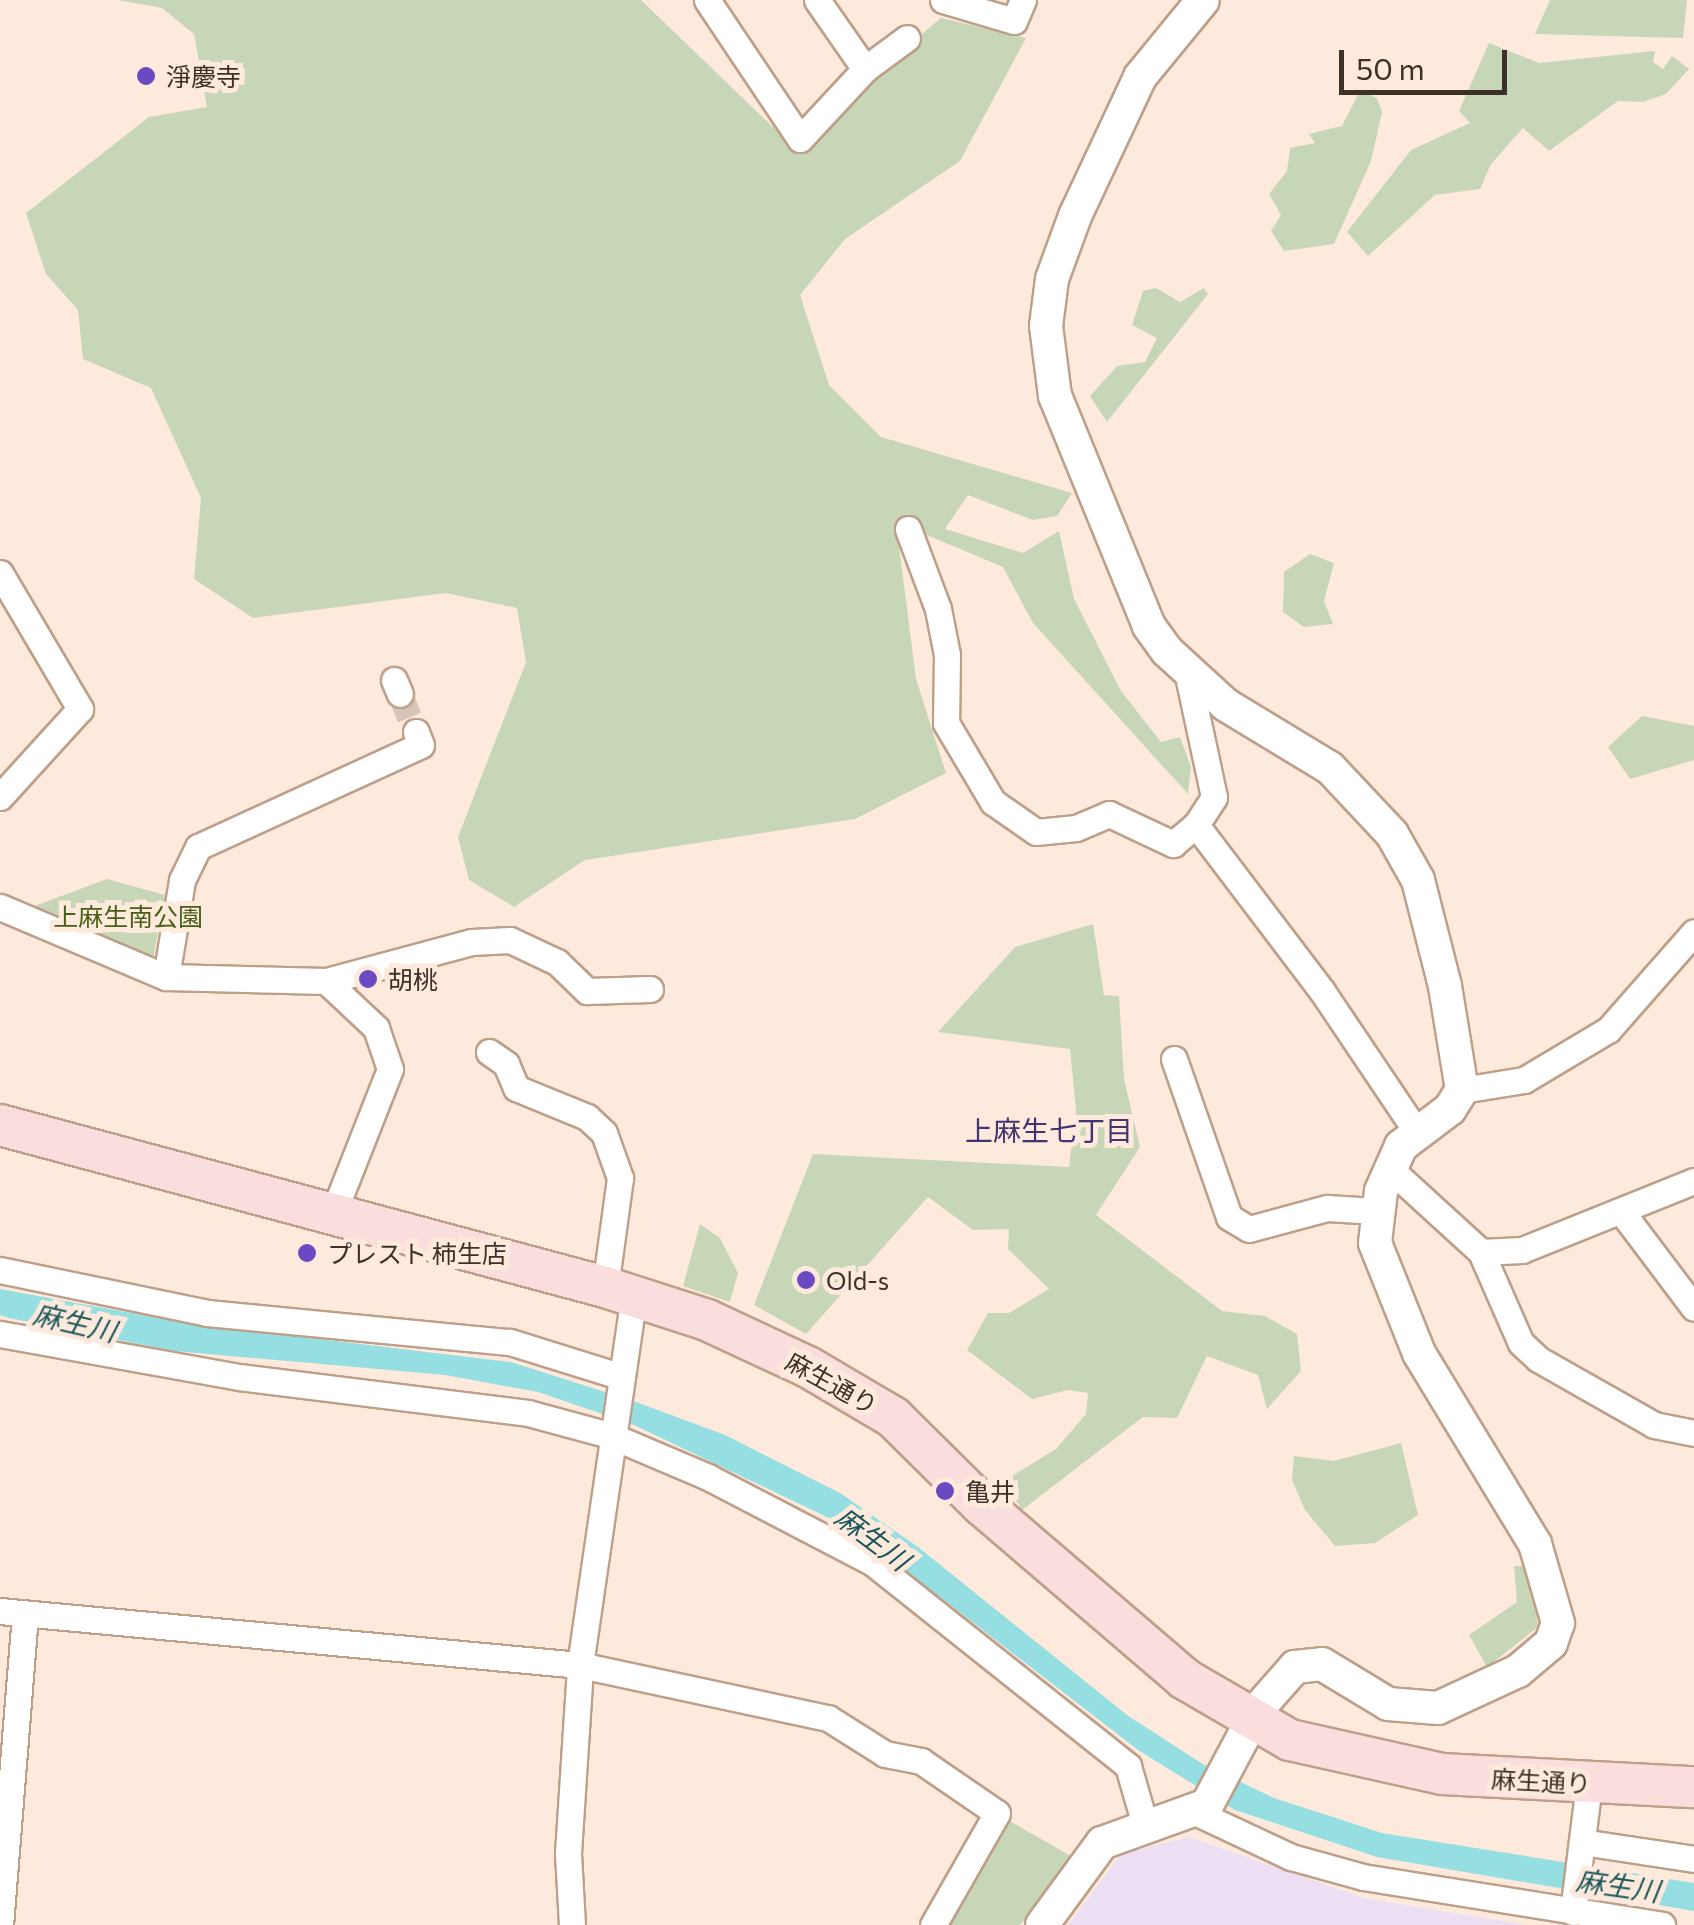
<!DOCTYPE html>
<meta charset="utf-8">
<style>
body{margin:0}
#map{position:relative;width:1694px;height:1925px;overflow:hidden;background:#feeadc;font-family:Commissioner,"Noto Sans JP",sans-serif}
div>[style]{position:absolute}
.commercial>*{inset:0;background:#ecdff3}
.green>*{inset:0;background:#c7d6b6}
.water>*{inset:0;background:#95dee1}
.minor-tunnel>*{height:25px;margin-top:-12.5px;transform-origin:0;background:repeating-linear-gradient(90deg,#d7c5b8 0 25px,transparent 0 37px)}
.roads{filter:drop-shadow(2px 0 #be9f89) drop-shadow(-2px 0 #be9f89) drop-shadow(0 2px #be9f89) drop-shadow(0 -2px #be9f89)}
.minor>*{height:25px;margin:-12.5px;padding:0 12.5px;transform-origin:12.5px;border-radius:12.5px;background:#fff}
.tertiary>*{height:32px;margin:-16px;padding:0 16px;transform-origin:16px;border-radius:16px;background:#fff}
.primary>*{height:40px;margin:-20px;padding:0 20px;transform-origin:20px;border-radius:20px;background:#fadddd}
.dots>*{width:28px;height:28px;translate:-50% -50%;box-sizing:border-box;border:5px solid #feeadc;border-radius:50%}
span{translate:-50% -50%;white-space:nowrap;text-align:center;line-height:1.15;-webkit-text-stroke:10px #feeadc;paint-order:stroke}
.poi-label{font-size:25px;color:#3d3028}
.left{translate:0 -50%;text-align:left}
.park-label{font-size:25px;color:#465f17}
.street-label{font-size:25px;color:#3d3028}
.neighbourhood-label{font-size:28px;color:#423471}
.water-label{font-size:28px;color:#1a575a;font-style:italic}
.scale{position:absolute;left:1339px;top:50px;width:168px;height:45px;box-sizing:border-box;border:5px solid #3d3028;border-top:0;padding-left:12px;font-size:30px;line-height:35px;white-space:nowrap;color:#3d3028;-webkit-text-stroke:8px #feeadc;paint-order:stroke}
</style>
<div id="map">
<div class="commercial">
<div style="clip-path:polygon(1189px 1837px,1364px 1898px,1526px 1925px,1068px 1925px,1121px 1854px)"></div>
</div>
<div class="green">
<div style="clip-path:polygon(118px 0,641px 0,801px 154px,870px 77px,941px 18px,1026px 38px,960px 161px,845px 239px,800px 295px,829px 385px,881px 437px,1072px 493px,1057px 516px,1033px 520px,968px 495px,945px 529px,1023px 553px,1059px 531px,1074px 599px,1121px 691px,1161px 742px,1180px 737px,1191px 767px,1188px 794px,1033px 623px,1003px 567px,896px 522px,916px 679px,946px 773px,855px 819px,585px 860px,514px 907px,469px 880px,458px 837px,526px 662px,517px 608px,446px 593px,253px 618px,194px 579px,201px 498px,151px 388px,83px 359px,78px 310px,46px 274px,26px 213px,149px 117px,207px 107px,194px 34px,162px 8px)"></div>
<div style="clip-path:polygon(1550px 0,1687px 0,1683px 38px,1535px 34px)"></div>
<div style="clip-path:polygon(1489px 43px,1539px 63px,1655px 51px,1653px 62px,1663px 69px,1672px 56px,1689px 69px,1666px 94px,1643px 102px,1618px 101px,1549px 151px,1523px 128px,1491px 164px,1480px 189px,1435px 195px,1368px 256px,1347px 232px,1411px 150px,1470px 123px,1459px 111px)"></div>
<div style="clip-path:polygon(1360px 91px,1377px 98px,1382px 112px,1371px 161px,1334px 244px,1284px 251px,1271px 231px,1281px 215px,1269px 194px,1287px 171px,1290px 148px,1315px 143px,1309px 134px,1342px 126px)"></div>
<div style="clip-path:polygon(1156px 288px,1180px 302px,1204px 288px,1208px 294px,1107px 422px,1090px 396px,1117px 366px,1145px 362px,1157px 338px,1132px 325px,1143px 291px)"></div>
<div style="clip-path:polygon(1310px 554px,1334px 563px,1324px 601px,1333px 624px,1304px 627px,1283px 612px,1284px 572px)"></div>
<div style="clip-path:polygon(1642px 716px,1694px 726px,1694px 760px,1630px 779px,1608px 747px)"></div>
<div style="clip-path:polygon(107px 879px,165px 895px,153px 959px,32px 907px)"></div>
<div style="clip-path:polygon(1093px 924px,1104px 995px,1119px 996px,1124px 1079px,1140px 1147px,1096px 1215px,1222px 1311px,1265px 1316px,1297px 1334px,1301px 1371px,1267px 1409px,1258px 1375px,1207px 1356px,1177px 1418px,1143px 1417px,1022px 1510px,1004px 1481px,1056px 1449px,1086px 1414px,1088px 1393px,1068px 1390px,1032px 1399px,967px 1350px,988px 1313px,1009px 1313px,1049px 1289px,1008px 1249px,1009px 1229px,973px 1230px,928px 1197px,806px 1334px,754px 1305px,813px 1154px,1069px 1167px,1076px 1110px,1070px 1049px,938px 1032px,1015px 947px)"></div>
<div style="clip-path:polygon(700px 1224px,720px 1238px,738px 1273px,730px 1302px,683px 1286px)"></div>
<div style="clip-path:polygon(1401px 1443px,1418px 1515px,1375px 1543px,1335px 1546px,1305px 1510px,1292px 1480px,1294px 1456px,1334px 1461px)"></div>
<div style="clip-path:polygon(1514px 1566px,1531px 1566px,1538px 1627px,1487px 1667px,1469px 1635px,1517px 1602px)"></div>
<div style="clip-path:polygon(1006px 1819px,1071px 1856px,1048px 1899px,1019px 1925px,945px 1925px)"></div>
</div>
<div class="water">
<div style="clip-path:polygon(0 1289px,186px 1323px,511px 1362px,636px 1402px,725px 1435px,840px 1493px,918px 1547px,1127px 1715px,1201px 1763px,1274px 1798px,1382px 1833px,1694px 1883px,1694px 1911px,1377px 1857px,1235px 1810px,1138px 1750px,852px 1529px,634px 1425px,538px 1392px,445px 1375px,174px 1351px,9px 1318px,0 1315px)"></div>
</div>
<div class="minor-tunnel">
<div style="left:400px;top:694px;width:41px;rotate:67.2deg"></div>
</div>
<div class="roads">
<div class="minor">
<div style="left:707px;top:0;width:167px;rotate:56.2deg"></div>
<div style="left:800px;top:139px;width:96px;rotate:-47.1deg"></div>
<div style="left:865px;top:69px;width:84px;rotate:-124.8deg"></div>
<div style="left:943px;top:0;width:74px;rotate:16.5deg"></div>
<div style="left:1014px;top:21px;width:23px;rotate:-67deg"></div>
<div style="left:865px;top:69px;width:52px;rotate:-36.4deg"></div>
<div style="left:908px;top:529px;width:85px;rotate:69.4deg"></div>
<div style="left:938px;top:609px;width:47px;rotate:78.9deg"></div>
<div style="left:947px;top:655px;width:68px;rotate:90.8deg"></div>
<div style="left:946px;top:723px;width:92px;rotate:59.3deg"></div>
<div style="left:993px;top:802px;width:52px;rotate:34.9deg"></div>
<div style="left:1036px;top:832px;width:40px;rotate:-5.7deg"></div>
<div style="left:1076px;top:828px;width:36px;rotate:-23deg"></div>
<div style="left:1109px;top:814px;width:71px;rotate:25.1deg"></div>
<div style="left:1173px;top:844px;width:30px;rotate:-40deg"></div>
<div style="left:1196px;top:825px;width:33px;rotate:-57deg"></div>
<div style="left:1214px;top:797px;width:129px;rotate:-102.1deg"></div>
<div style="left:0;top:573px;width:158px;rotate:59.5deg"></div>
<div style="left:80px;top:709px;width:119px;rotate:132.3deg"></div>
<div style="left:394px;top:680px;width:15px;rotate:67deg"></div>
<div style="left:1196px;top:825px;width:208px;rotate:52.8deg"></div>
<div style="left:1322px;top:991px;width:169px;rotate:56.1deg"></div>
<div style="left:0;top:907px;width:180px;rotate:22.9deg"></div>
<div style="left:166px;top:977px;width:160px;rotate:1.4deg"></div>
<div style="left:326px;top:981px;width:151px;rotate:-15deg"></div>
<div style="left:472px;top:942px;width:38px;rotate:-3deg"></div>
<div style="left:510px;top:940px;width:52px;rotate:25.1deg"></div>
<div style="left:557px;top:962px;width:42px;rotate:44deg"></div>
<div style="left:587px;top:991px;width:63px;rotate:-1.8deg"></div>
<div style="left:166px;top:977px;width:98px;rotate:-80.6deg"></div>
<div style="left:182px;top:880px;width:37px;rotate:-64deg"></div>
<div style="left:198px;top:847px;width:245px;rotate:-24.6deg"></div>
<div style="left:421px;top:745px;width:14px;rotate:-111deg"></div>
<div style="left:326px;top:981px;width:69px;rotate:43.2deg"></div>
<div style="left:376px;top:1028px;width:43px;rotate:71.1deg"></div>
<div style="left:390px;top:1069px;width:158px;rotate:111.5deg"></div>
<div style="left:489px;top:1052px;width:21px;rotate:35deg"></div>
<div style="left:506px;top:1064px;width:26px;rotate:67deg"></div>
<div style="left:516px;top:1088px;width:77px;rotate:22.2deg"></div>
<div style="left:587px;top:1117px;width:23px;rotate:43deg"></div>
<div style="left:604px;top:1133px;width:48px;rotate:70.4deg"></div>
<div style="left:620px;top:1178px;width:110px;rotate:97.8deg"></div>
<div style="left:1174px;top:1059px;width:167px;rotate:70.8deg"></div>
<div style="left:1229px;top:1217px;width:23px;rotate:31deg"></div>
<div style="left:1249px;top:1229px;width:81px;rotate:-15.1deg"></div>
<div style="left:1327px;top:1208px;width:49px;rotate:3.5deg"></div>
<div style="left:1462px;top:1090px;width:63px;rotate:-9.2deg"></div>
<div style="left:1524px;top:1080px;width:98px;rotate:-30.8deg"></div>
<div style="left:1608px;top:1030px;width:130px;rotate:-48.7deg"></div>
<div style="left:1389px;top:1168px;width:125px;rotate:42.4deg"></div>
<div style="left:1481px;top:1252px;width:41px;rotate:-2.8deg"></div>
<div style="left:1522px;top:1250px;width:185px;rotate:-21.9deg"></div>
<div style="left:1621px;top:1211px;width:121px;rotate:53deg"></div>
<div style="left:1481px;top:1252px;width:99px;rotate:66.3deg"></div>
<div style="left:1521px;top:1343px;width:23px;rotate:43deg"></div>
<div style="left:1538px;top:1359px;width:133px;rotate:29.6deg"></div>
<div style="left:1654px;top:1425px;width:41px;rotate:11.3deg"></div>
<div style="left:0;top:1270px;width:211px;rotate:11.7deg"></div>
<div style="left:207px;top:1313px;width:304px;rotate:5.5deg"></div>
<div style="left:510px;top:1342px;width:114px;rotate:17.3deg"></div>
<div style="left:0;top:1334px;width:243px;rotate:10.2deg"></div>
<div style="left:239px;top:1377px;width:291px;rotate:7.1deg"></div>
<div style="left:528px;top:1413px;width:84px;rotate:15.2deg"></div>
<div style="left:609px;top:1435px;width:108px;rotate:23deg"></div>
<div style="left:708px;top:1477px;width:186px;rotate:27.5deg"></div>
<div style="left:873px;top:1563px;width:326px;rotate:38.5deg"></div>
<div style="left:1128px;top:1766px;width:61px;rotate:73.9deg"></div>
<div style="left:0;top:1611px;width:583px;rotate:5.32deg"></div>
<div style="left:580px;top:1665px;width:254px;rotate:12.1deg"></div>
<div style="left:828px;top:1718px;width:67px;rotate:32.3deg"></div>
<div style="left:885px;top:1754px;width:37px;rotate:11deg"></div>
<div style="left:921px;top:1761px;width:92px;rotate:34.4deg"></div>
<div style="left:997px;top:1813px;width:129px;rotate:119.7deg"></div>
<div style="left:1197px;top:1813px;width:104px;rotate:25.1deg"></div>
<div style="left:1291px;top:1857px;width:75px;rotate:15.5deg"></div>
<div style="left:1363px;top:1877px;width:303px;rotate:9.1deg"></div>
<div style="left:1582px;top:1842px;width:113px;rotate:8.6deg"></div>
<div style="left:1573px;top:1912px;width:129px;rotate:-82.9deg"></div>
<div style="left:0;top:1925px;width:312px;rotate:-85.4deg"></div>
<div style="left:572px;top:1925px;width:72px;rotate:-93.2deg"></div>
<div style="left:568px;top:1853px;width:188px;rotate:-86.3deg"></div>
<div style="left:580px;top:1665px;width:372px;rotate:-81.7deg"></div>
</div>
<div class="tertiary">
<div style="left:1042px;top:1925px;width:102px;rotate:-53.8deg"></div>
<div style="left:1102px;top:1843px;width:112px;rotate:-19.9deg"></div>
<div style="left:1207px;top:1805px;width:109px;rotate:-62deg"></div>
<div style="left:1258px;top:1709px;width:56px;rotate:-48.6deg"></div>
<div style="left:1295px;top:1667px;width:27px;rotate:-6deg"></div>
<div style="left:1322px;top:1664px;width:77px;rotate:31.2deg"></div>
<div style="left:1388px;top:1704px;width:50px;rotate:4.6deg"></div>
<div style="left:1438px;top:1708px;width:88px;rotate:-24.8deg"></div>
<div style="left:1518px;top:1671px;width:43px;rotate:-40.3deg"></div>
<div style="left:1551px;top:1643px;width:21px;rotate:-71deg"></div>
<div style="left:1558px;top:1623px;width:82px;rotate:-106.2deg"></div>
<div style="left:1535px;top:1544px;width:223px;rotate:-121.3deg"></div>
<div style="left:1419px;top:1353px;width:118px;rotate:-111.8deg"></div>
<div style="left:1375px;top:1243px;width:52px;rotate:-83.4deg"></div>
<div style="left:1381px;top:1191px;width:49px;rotate:-66deg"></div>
<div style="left:1401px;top:1146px;width:61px;rotate:-37.1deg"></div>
<div style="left:1450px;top:1109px;width:22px;rotate:-58deg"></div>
<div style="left:1462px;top:1090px;width:105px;rotate:-99.3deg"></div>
<div style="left:1445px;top:986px;width:109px;rotate:-104.3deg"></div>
<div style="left:1418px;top:880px;width:53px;rotate:-119.5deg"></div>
<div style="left:1392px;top:834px;width:91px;rotate:-133.2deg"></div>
<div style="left:1330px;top:768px;width:122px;rotate:-148.8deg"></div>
<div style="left:1226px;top:705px;width:80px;rotate:-137.5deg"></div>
<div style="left:1167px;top:651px;width:31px;rotate:-126deg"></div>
<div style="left:1149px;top:626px;width:248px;rotate:-112.2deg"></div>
<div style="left:1055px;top:396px;width:71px;rotate:-97.3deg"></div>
<div style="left:1046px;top:326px;width:47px;rotate:-82.7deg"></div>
<div style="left:1052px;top:279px;width:67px;rotate:-69.9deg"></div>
<div style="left:1075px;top:216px;width:153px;rotate:-64.9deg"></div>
<div style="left:1140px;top:77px;width:99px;rotate:-50.7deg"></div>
</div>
<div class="primary">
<div style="left:0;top:1125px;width:626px;rotate:14.99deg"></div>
<div style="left:605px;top:1287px;width:107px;rotate:17.9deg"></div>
<div style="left:707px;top:1320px;width:111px;rotate:25deg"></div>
<div style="left:808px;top:1367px;width:99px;rotate:30.5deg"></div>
<div style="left:893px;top:1417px;width:125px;rotate:44.7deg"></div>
<div style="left:982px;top:1505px;width:267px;rotate:40.6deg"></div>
<div style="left:1185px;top:1679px;width:121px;rotate:30.2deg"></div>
<div style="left:1290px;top:1740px;width:156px;rotate:12.6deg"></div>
<div style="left:1442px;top:1774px;width:252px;rotate:3deg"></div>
</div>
</div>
<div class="dots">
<div style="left:146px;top:76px;background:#6b49c2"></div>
<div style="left:368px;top:979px;background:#6b49c2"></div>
<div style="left:307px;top:1253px;background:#6b49c2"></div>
<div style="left:806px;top:1280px;background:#6b49c2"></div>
<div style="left:945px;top:1491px;background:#6b49c2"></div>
</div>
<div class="poi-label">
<span class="left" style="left:166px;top:76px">淨慶寺</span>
<span class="left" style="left:388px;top:979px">胡桃</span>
<span class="left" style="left:327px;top:1253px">プレスト 柿生店</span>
<span class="left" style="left:826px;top:1280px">Old-s</span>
<span class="left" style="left:965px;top:1491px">亀井</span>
</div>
<div class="park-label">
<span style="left:128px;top:916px">上麻生南公園</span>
</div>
<div class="street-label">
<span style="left:832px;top:1383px;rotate:29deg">麻生通り</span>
<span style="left:1541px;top:1781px;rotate:3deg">麻生通り</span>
</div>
<div class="neighbourhood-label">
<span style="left:1049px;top:1130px">上麻生七丁目</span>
</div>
<div class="water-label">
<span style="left:75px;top:1322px;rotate:13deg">麻生川</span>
<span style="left:873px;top:1538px;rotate:37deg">麻生川</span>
<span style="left:1618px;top:1885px;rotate:8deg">麻生川</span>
</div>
<div class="scale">50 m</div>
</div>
